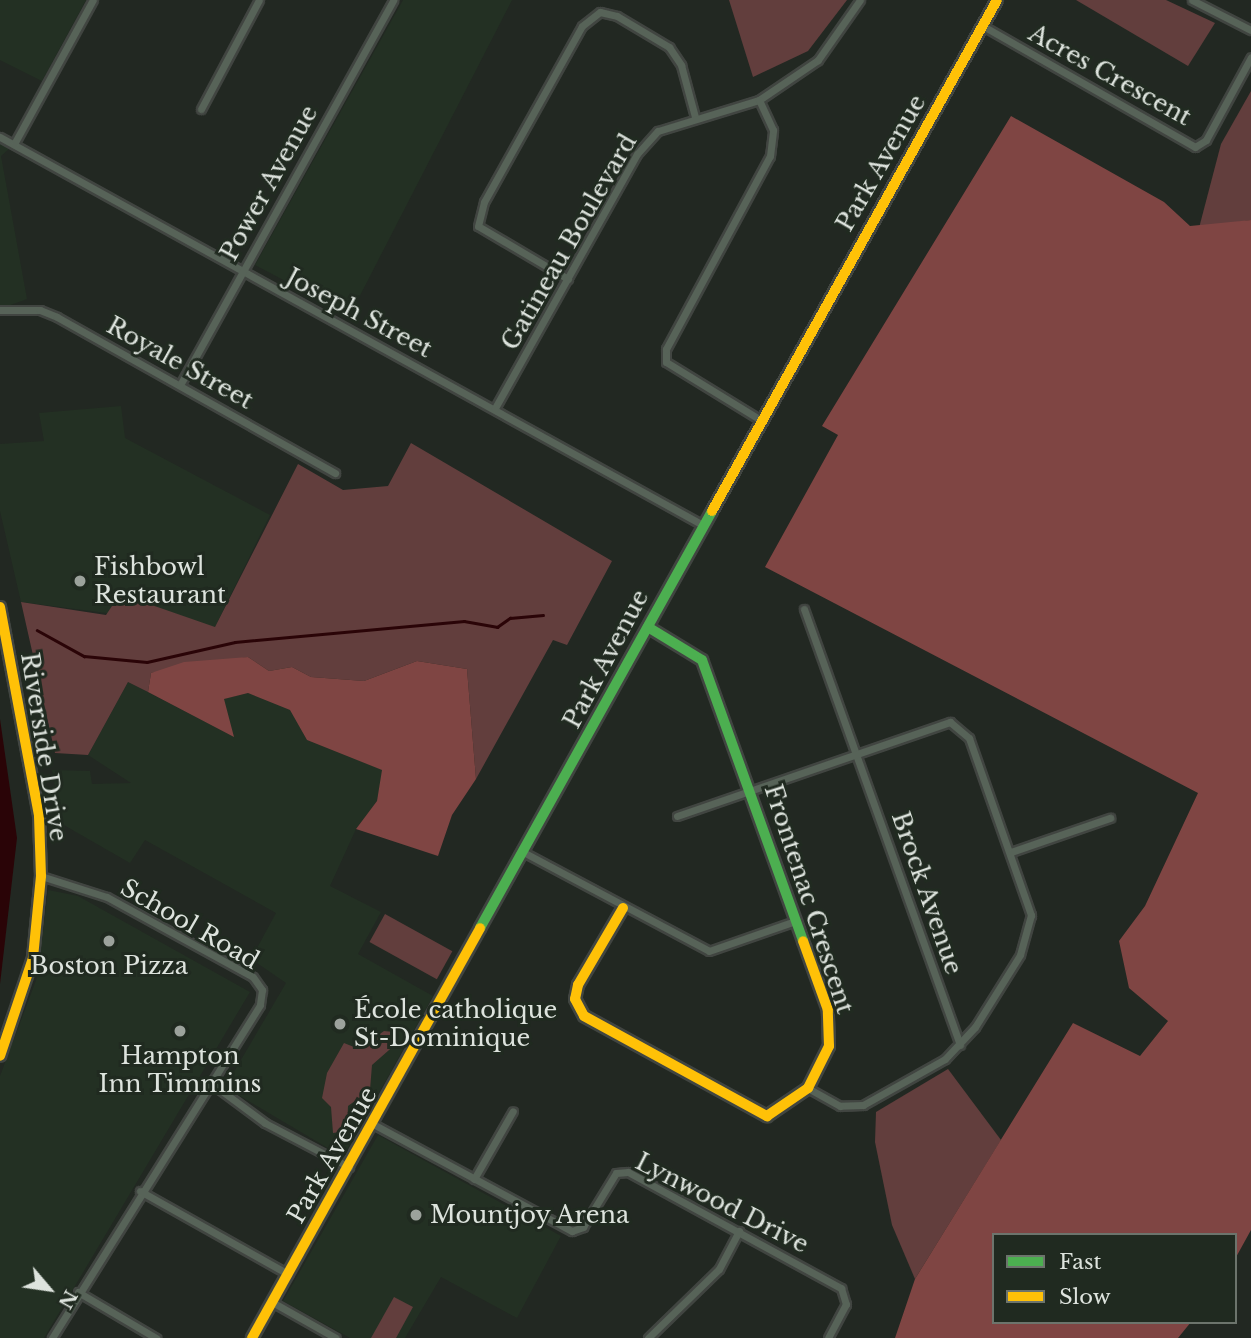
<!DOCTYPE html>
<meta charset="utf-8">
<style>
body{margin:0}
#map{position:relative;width:1251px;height:1338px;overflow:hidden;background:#222822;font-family:"Libre Baskerville",serif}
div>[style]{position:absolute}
.built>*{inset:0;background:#233023}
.green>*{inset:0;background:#623e3d;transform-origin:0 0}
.forest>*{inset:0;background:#7f4543}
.water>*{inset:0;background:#2a0407}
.stream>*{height:2.5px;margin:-1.25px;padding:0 1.25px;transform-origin:1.25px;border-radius:1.25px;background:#2a0407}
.roads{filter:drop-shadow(2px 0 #414541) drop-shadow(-2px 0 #414541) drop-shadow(0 2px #414541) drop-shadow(0 -2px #414541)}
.street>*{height:7px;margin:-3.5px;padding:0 3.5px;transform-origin:3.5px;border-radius:3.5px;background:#576358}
.fast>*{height:10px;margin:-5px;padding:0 5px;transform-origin:5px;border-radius:5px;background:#4caf50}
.slow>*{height:10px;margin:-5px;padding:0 5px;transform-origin:5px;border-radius:5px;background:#ffc107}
.dots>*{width:19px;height:19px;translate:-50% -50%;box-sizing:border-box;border:4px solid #202a20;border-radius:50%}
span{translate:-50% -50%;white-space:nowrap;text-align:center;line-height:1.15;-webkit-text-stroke:6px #202a20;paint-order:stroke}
.street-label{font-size:24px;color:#dde3dd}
.poi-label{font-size:24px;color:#dde3dd}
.left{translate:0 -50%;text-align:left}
.legend{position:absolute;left:992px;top:1233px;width:245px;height:91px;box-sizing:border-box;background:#202a20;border:2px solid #6c746c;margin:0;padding:9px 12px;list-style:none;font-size:21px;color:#dde3dd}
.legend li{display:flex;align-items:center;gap:14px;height:35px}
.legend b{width:35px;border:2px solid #6c746c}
.north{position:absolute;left:14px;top:1254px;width:70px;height:70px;-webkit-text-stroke:5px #202a20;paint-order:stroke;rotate:119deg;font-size:19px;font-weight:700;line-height:28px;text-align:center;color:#dde3dd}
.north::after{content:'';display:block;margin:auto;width:24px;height:32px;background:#dde3dd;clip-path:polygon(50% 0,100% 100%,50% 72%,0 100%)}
</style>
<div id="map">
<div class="built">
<div style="clip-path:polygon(0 0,86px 0,42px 81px,0 60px)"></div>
<div style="clip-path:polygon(403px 0,512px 0,350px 315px,255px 265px)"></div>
<div style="clip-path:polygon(0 140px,9px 149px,1px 156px,27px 299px,0 309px)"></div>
<div style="clip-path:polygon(121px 406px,125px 438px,270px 515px,215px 627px,21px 602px,0 511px,0 444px,44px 441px,39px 413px)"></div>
<div style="clip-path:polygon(128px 682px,233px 736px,223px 699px,248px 693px,291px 710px,307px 740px,383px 770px,377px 801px,356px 829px,330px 886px,381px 912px,358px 954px,433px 996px,343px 1157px,225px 1087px,286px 983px,251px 959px,276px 913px,145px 840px,130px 863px,62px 824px,52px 770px,90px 771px,92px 784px,131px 783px,88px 755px)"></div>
<div style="clip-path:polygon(48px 890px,78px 896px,250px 992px,44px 1338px,0 1338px,0 1076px,38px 975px)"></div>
<div style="clip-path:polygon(378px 1135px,561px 1236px,517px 1318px,441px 1277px,405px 1338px,350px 1338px,283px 1301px)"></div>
</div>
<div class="green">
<div style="clip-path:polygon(729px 0,847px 0,808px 51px,753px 77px)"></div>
<div style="clip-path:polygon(1076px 0,1166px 0,1215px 23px,1188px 66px)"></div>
<div style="clip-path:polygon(1251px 91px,1251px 220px,1199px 228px,1221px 144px)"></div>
<div style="clip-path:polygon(411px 443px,612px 561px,567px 645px,553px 640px,476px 779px,467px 669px,417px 661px,364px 681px,311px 677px,292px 667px,269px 671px,248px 657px,151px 673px,148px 692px,128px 682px,88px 755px,55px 753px,21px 602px,106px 615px,120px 594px,215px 627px,298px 464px,343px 490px,388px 486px)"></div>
<div style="left:385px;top:914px;width:77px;height:32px;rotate:29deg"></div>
<div style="clip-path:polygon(384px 1031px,393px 1032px,397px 1043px,372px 1065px,370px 1090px,348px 1106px,347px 1131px,333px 1133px,331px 1107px,322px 1098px,327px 1073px,344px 1043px,359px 1049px)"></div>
<div style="clip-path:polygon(948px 1069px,1001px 1140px,915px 1279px,892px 1225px,875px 1142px,876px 1112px)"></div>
<div style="clip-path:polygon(394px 1297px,413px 1307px,396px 1338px,371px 1338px)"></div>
</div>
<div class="forest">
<div style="clip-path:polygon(1011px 116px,1164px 202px,1190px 226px,1251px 220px,1251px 1230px,1235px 1259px,1235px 1235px,994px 1235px,994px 1322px,1191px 1322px,1178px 1338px,895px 1338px,915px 1279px,1073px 1023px,1140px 1056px,1168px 1021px,1129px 988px,1119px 941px,1145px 906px,1198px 793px,765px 567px,838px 435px,822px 426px)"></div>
<div style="clip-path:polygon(248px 657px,269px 671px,292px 667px,311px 677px,364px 681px,417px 661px,467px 669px,476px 779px,452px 815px,438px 856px,356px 829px,377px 801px,382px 770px,307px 740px,290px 710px,248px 693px,224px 699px,234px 737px,148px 692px,151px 673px,184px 662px)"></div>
</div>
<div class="water">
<div style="clip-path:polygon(0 719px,17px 838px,0 984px)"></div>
</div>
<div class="stream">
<div style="left:37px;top:630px;width:54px;rotate:29deg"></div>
<div style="left:84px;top:656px;width:63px;rotate:5.4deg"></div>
<div style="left:147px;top:662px;width:90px;rotate:-12.8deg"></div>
<div style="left:235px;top:642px;width:230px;rotate:-5.2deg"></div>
<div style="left:464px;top:621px;width:34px;rotate:10deg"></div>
<div style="left:497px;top:627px;width:16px;rotate:-35deg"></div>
<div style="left:510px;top:618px;width:33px;rotate:-5deg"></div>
</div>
<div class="roads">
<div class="street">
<div style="left:1192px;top:0;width:66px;rotate:27deg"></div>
<div style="left:983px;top:26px;width:244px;rotate:29.7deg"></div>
<div style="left:1195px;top:147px;width:13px;rotate:-32deg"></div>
<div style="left:1206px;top:140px;width:94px;rotate:-61.5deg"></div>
<div style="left:201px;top:109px;width:123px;rotate:-62deg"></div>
<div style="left:0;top:137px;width:801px;rotate:28.9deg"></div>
<div style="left:14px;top:144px;width:164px;rotate:-61.3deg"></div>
<div style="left:568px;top:279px;width:104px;rotate:-149.5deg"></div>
<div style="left:478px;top:226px;width:25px;rotate:-76deg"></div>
<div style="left:484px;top:202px;width:201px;rotate:-60.9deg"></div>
<div style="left:582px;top:26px;width:23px;rotate:-38deg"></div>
<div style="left:600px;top:12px;width:17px;rotate:13deg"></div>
<div style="left:617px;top:16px;width:61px;rotate:30.8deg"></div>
<div style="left:669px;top:47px;width:22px;rotate:56deg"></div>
<div style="left:681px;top:65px;width:54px;rotate:74.9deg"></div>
<div style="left:0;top:310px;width:40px"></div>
<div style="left:40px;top:310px;width:18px;rotate:22deg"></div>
<div style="left:57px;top:317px;width:319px;rotate:29.3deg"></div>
<div style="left:180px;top:385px;width:440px;rotate:-61deg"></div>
<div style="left:495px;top:408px;width:291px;rotate:-60.8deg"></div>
<div style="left:637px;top:154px;width:31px;rotate:-48deg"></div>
<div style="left:658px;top:131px;width:106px;rotate:-17.1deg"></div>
<div style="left:759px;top:100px;width:71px;rotate:-34.1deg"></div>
<div style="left:818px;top:60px;width:73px;rotate:-55deg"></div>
<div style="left:759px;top:419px;width:109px;rotate:-148.5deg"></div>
<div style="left:666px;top:362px;width:13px;rotate:-90deg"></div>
<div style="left:666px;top:349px;width:219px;rotate:-61.7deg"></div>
<div style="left:770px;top:156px;width:26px;rotate:-83deg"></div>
<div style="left:773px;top:130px;width:33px;rotate:-115deg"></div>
<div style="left:804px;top:609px;width:463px;rotate:70.3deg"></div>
<div style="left:677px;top:816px;width:289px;rotate:-19deg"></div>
<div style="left:950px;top:722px;width:25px;rotate:40deg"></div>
<div style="left:969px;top:738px;width:188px;rotate:70.7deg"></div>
<div style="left:1031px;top:915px;width:41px;rotate:105.4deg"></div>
<div style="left:1020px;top:955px;width:85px;rotate:122deg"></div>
<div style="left:975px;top:1027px;width:44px;rotate:133.2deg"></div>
<div style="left:945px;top:1059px;width:94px;rotate:150.7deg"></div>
<div style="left:863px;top:1105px;width:23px;rotate:178deg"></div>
<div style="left:840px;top:1106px;width:37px;rotate:-151deg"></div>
<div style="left:1011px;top:852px;width:105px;rotate:-19deg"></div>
<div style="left:525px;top:853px;width:208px;rotate:28deg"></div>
<div style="left:709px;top:951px;width:91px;rotate:-19.2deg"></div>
<div style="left:41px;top:876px;width:69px;rotate:17.7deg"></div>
<div style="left:107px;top:897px;width:166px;rotate:28.7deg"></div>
<div style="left:253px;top:977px;width:16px;rotate:55deg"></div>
<div style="left:262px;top:990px;width:15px;rotate:98deg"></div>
<div style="left:260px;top:1005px;width:393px;rotate:122deg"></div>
<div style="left:211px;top:1083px;width:67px;rotate:36.5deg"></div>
<div style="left:265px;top:1123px;width:95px;rotate:27.6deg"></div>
<div style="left:373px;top:1124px;width:226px;rotate:28.3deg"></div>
<div style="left:572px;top:1231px;width:12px;rotate:-20deg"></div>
<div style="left:583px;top:1227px;width:63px;rotate:-58.6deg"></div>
<div style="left:616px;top:1173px;width:12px;rotate:-5deg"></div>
<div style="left:628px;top:1172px;width:243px;rotate:28.6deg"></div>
<div style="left:841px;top:1288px;width:17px;rotate:73deg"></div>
<div style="left:846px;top:1304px;width:38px;rotate:118deg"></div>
<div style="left:474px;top:1179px;width:78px;rotate:-60.2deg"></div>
<div style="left:140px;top:1191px;width:170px;rotate:29.3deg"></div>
<div style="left:78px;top:1292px;width:91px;rotate:30.5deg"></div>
<div style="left:272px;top:1302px;width:73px;rotate:29.4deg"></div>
<div style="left:648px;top:1338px;width:99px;rotate:-44.2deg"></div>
<div style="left:719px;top:1269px;width:43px;rotate:-62.2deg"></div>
</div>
<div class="fast">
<div style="left:648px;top:627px;width:63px;rotate:31.4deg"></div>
<div style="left:702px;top:660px;width:299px;rotate:70.2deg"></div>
<div style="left:480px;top:928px;width:477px;rotate:-60.9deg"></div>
</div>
<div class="slow">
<div style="left:712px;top:511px;width:585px;rotate:-60.85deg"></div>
<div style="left:0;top:607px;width:213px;rotate:79.4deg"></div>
<div style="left:39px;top:816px;width:60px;rotate:88.1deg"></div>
<div style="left:41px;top:876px;width:82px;rotate:95.6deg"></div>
<div style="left:33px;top:958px;width:103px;rotate:108.6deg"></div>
<div style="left:623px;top:908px;width:89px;rotate:120.3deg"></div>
<div style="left:578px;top:985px;width:14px;rotate:102deg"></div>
<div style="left:575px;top:999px;width:19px;rotate:62deg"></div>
<div style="left:584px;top:1016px;width:209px;rotate:28.7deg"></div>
<div style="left:767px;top:1116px;width:50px;rotate:-34.3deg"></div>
<div style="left:808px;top:1088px;width:47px;rotate:-63.4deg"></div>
<div style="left:829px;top:1046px;width:36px;rotate:-92deg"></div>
<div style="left:828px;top:1010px;width:73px;rotate:-109.9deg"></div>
<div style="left:252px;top:1338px;width:469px;rotate:-60.9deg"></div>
</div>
</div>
<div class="dots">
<div style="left:80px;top:581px;background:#9ca29c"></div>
<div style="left:109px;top:941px;background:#9ca29c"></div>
<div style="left:340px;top:1024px;background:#9ca29c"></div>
<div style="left:180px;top:1031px;background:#9ca29c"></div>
<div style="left:416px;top:1215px;background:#9ca29c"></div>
</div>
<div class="street-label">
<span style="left:1110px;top:75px;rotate:29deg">Acres Crescent</span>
<span style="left:881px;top:163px;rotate:-60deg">Park Avenue</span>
<span style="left:269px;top:183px;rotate:-61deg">Power Avenue</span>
<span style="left:569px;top:242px;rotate:-60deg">Gatineau Boulevard</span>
<span style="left:359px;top:313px;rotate:28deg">Joseph Street</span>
<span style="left:180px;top:363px;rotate:29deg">Royale Street</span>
<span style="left:606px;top:659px;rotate:-62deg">Park Avenue</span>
<span style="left:44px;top:747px;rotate:81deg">Riverside Drive</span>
<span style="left:927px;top:893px;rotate:71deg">Brock Avenue</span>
<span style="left:809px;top:899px;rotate:72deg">Frontenac Crescent</span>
<span style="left:190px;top:924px;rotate:30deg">School Road</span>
<span style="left:332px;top:1155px;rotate:-60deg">Park Avenue</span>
<span style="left:722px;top:1203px;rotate:27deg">Lynwood Drive</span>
</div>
<div class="poi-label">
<span class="left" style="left:94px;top:581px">Fishbowl<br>Restaurant</span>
<span style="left:109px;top:966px">Boston Pizza</span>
<span class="left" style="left:354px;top:1024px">École catholique<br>St-Dominique</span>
<span style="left:180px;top:1070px">Hampton<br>Inn Timmins</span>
<span class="left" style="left:430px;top:1215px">Mountjoy Arena</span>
</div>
<ul class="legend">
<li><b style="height:9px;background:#4caf50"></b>Fast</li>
<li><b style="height:9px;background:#ffc107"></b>Slow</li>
</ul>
<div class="north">N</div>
</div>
